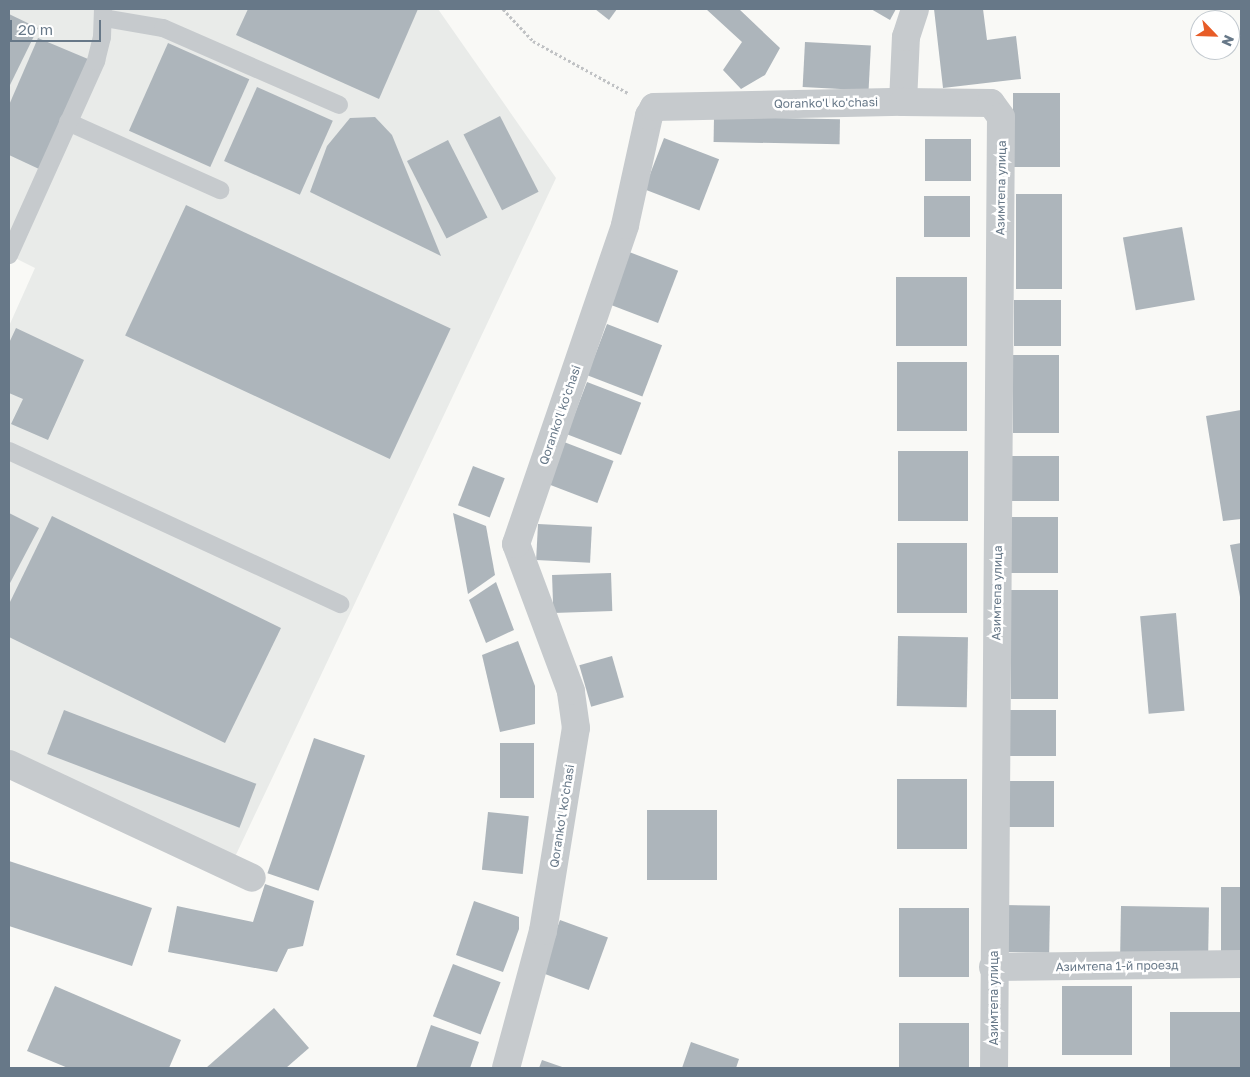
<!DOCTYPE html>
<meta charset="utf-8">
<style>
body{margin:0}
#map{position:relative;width:1250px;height:1077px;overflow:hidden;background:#f9f9f6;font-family:"Golos Text",sans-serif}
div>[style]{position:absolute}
.built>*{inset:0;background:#e9ebe9}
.building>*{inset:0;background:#adb5bb;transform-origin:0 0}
.path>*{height:3px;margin-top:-1.5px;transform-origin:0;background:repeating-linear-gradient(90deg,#c0c2c4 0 2.5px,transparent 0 5px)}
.lane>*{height:18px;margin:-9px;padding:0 9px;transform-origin:9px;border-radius:9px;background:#c6cacd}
.street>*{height:28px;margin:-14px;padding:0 14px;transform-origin:14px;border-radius:14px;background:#c6cacd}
span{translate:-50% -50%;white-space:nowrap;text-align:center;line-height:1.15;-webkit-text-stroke:5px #fff;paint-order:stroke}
.street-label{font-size:12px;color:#677888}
.frame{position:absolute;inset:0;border:10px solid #677888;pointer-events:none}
.north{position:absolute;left:1190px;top:10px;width:50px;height:50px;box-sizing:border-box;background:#fff;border:1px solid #c2c9cf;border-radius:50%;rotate:114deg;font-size:14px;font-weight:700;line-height:20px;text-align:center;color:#677888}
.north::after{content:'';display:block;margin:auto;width:18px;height:22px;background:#e75c27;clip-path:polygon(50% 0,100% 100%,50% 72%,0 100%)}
.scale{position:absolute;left:10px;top:20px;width:91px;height:22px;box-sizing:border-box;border:2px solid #677888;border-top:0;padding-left:6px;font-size:15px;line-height:18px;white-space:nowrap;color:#677888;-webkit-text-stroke:4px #fff;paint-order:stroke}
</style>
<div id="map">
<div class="built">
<div style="clip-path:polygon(9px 9px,438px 9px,556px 178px,233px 861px,9px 753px,9px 326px,35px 268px,9px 255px)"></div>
</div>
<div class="building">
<div style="clip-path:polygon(248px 9px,418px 9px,379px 99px,236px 35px)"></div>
<div style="clip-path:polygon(595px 9px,617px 9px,609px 20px)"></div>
<div style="clip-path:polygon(706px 9px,739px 9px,780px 48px,765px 75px,741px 89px,723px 70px,742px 42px)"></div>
<div style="clip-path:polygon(871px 9px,896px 9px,890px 20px)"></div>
<div style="clip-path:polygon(934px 9px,983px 9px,987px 40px,1016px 36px,1021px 79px,943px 88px)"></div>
<div style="clip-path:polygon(9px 14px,38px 28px,9px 87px)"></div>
<div style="clip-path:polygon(38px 38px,88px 59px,39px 169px,9px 155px,9px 105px)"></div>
<div style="left:805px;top:42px;width:66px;height:45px;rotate:3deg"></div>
<div style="left:168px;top:43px;width:89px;height:96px;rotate:24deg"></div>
<div style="left:257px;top:87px;width:83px;height:81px;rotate:24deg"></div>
<div style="left:1013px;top:93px;width:47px;height:74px"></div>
<div style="left:500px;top:116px;width:85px;height:41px;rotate:63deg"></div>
<div style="clip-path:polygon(375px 117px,392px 135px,441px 256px,310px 192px,327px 146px,350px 118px)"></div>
<div style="left:714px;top:117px;width:126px;height:25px;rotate:1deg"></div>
<div style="left:664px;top:138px;width:59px;height:55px;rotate:21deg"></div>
<div style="left:925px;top:139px;width:46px;height:42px"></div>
<div style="left:448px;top:140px;width:87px;height:46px;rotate:63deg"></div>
<div style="left:1016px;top:194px;width:46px;height:95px"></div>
<div style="left:924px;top:196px;width:46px;height:41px"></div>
<div style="left:186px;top:205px;width:292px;height:144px;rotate:25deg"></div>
<div style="left:1182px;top:227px;width:74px;height:60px;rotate:80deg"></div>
<div style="left:624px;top:250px;width:58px;height:56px;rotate:21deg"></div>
<div style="left:896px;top:277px;width:71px;height:69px"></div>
<div style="left:1014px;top:300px;width:47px;height:46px"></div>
<div style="left:607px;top:324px;width:59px;height:55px;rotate:21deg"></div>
<div style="clip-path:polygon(16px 328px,84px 360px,48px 440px,11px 424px,23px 399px,9px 393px,9px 343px)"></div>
<div style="left:1013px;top:355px;width:46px;height:78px"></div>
<div style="left:897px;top:362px;width:70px;height:69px"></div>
<div style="left:587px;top:382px;width:58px;height:56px;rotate:21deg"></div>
<div style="clip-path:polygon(1241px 410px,1241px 519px,1223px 521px,1206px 416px)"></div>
<div style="left:564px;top:442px;width:53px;height:45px;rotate:21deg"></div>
<div style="left:898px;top:451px;width:70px;height:70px"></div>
<div style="left:1012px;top:456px;width:47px;height:45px"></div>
<div style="left:473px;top:466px;width:34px;height:42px;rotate:21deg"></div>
<div style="clip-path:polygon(9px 513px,39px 528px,9px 585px)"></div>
<div style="clip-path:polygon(453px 513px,486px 526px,495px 575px,468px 594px)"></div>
<div style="clip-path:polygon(52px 516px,281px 628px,225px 743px,9px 637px,9px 604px)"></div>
<div style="left:1011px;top:517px;width:47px;height:56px"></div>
<div style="left:538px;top:524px;width:54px;height:36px;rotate:3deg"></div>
<div style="left:897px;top:543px;width:70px;height:70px"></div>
<div style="clip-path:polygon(1241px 543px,1241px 597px,1240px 597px,1230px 545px)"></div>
<div style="left:611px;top:573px;width:38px;height:59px;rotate:88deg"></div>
<div style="clip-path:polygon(496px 582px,514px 630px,486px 643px,469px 600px)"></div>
<div style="left:1011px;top:590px;width:47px;height:109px"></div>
<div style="left:1176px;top:613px;width:98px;height:36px;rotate:85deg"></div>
<div style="left:898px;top:636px;width:70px;height:70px;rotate:1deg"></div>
<div style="clip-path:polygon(518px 641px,535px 686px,535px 724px,500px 732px,482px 655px)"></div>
<div style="left:612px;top:656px;width:43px;height:34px;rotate:74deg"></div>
<div style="left:64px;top:710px;width:206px;height:47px;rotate:21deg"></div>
<div style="left:1009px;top:710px;width:47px;height:46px"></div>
<div style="left:314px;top:738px;width:54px;height:143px;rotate:19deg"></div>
<div style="left:500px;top:743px;width:34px;height:55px"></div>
<div style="left:897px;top:779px;width:70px;height:70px"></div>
<div style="left:1008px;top:781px;width:46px;height:46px"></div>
<div style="left:647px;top:810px;width:70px;height:70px"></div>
<div style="left:488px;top:812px;width:41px;height:58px;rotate:6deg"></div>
<div style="clip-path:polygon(9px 861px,152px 908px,132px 966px,9px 926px)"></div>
<div style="clip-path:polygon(265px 884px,314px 901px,303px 946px,288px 949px,277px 972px,168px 952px,177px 906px,253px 922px)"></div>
<div style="left:1221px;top:887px;width:20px;height:65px"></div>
<div style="clip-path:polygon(474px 901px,519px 917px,519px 929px,503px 972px,456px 955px)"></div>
<div style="left:1003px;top:905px;width:47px;height:47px;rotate:1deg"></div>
<div style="left:1121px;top:906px;width:88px;height:46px;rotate:1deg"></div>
<div style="left:899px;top:908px;width:70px;height:69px"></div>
<div style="left:560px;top:920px;width:51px;height:56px;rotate:20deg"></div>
<div style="left:453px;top:964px;width:51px;height:56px;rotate:21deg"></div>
<div style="clip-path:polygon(55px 986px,181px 1040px,169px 1068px,68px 1068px,27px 1051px)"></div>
<div style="left:1062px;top:986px;width:70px;height:69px"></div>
<div style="clip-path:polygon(274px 1008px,309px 1048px,286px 1068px,206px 1068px)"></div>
<div style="left:1170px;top:1012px;width:70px;height:56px"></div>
<div style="left:899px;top:1023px;width:70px;height:45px"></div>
<div style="clip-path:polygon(431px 1025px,479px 1042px,470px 1068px,416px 1068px)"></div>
<div style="clip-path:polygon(691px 1042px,739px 1059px,736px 1068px,682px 1068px)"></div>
<div style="clip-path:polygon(542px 1060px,565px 1068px,539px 1068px)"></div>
</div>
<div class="path">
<div style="left:503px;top:9px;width:44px;rotate:46.8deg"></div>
<div style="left:533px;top:41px;width:108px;rotate:28.7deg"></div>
</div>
<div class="lane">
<div style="left:104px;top:18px;width:60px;rotate:9.6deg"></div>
<div style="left:163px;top:28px;width:192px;rotate:23.6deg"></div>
<div style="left:68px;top:122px;width:167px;rotate:24.1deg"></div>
<div style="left:9px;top:255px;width:213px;rotate:-65.8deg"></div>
<div style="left:96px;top:61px;width:25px;rotate:-76deg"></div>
<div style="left:102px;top:37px;width:28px;rotate:-88deg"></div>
<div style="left:9px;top:451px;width:365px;rotate:24.8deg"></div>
</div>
<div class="street">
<div style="left:903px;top:102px;width:65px;rotate:-87.4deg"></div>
<div style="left:906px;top:37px;width:29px;rotate:-72deg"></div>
<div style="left:9px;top:764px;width:268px;rotate:25.1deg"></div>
<div style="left:993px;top:967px;width:248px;rotate:-0.7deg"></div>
<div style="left:506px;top:1068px;width:142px;rotate:-74.9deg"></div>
<div style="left:543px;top:931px;width:206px;rotate:-80.8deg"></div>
<div style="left:576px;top:728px;width:37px;rotate:-98deg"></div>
<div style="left:571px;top:691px;width:157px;rotate:-110.5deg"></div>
<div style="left:516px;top:544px;width:337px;rotate:-71.1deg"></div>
<div style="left:625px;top:225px;width:112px;rotate:-77.6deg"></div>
<div style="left:649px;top:116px;width:10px;rotate:-61deg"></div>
<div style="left:654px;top:107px;width:249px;rotate:-1.2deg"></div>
<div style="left:903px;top:102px;width:88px;rotate:0.7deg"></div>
<div style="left:991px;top:103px;width:17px;rotate:54deg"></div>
<div style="left:1001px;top:117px;width:951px;rotate:90.42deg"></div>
</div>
<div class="street-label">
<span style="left:826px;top:103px;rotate:-1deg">Qoranko'l ko'chasi</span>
<span style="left:1001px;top:188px;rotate:-89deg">Азимтепа улица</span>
<span style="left:560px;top:415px;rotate:-71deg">Qoranko'l ko'chasi</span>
<span style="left:997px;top:593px;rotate:-89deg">Азимтепа улица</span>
<span style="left:562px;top:816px;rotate:-81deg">Qoranko'l ko'chasi</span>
<span style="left:1117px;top:966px;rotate:-1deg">Азимтепа 1-й проезд</span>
<span style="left:994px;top:998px;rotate:-90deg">Азимтепа улица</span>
</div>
<div class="frame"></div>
<div class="north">N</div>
<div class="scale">20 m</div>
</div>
